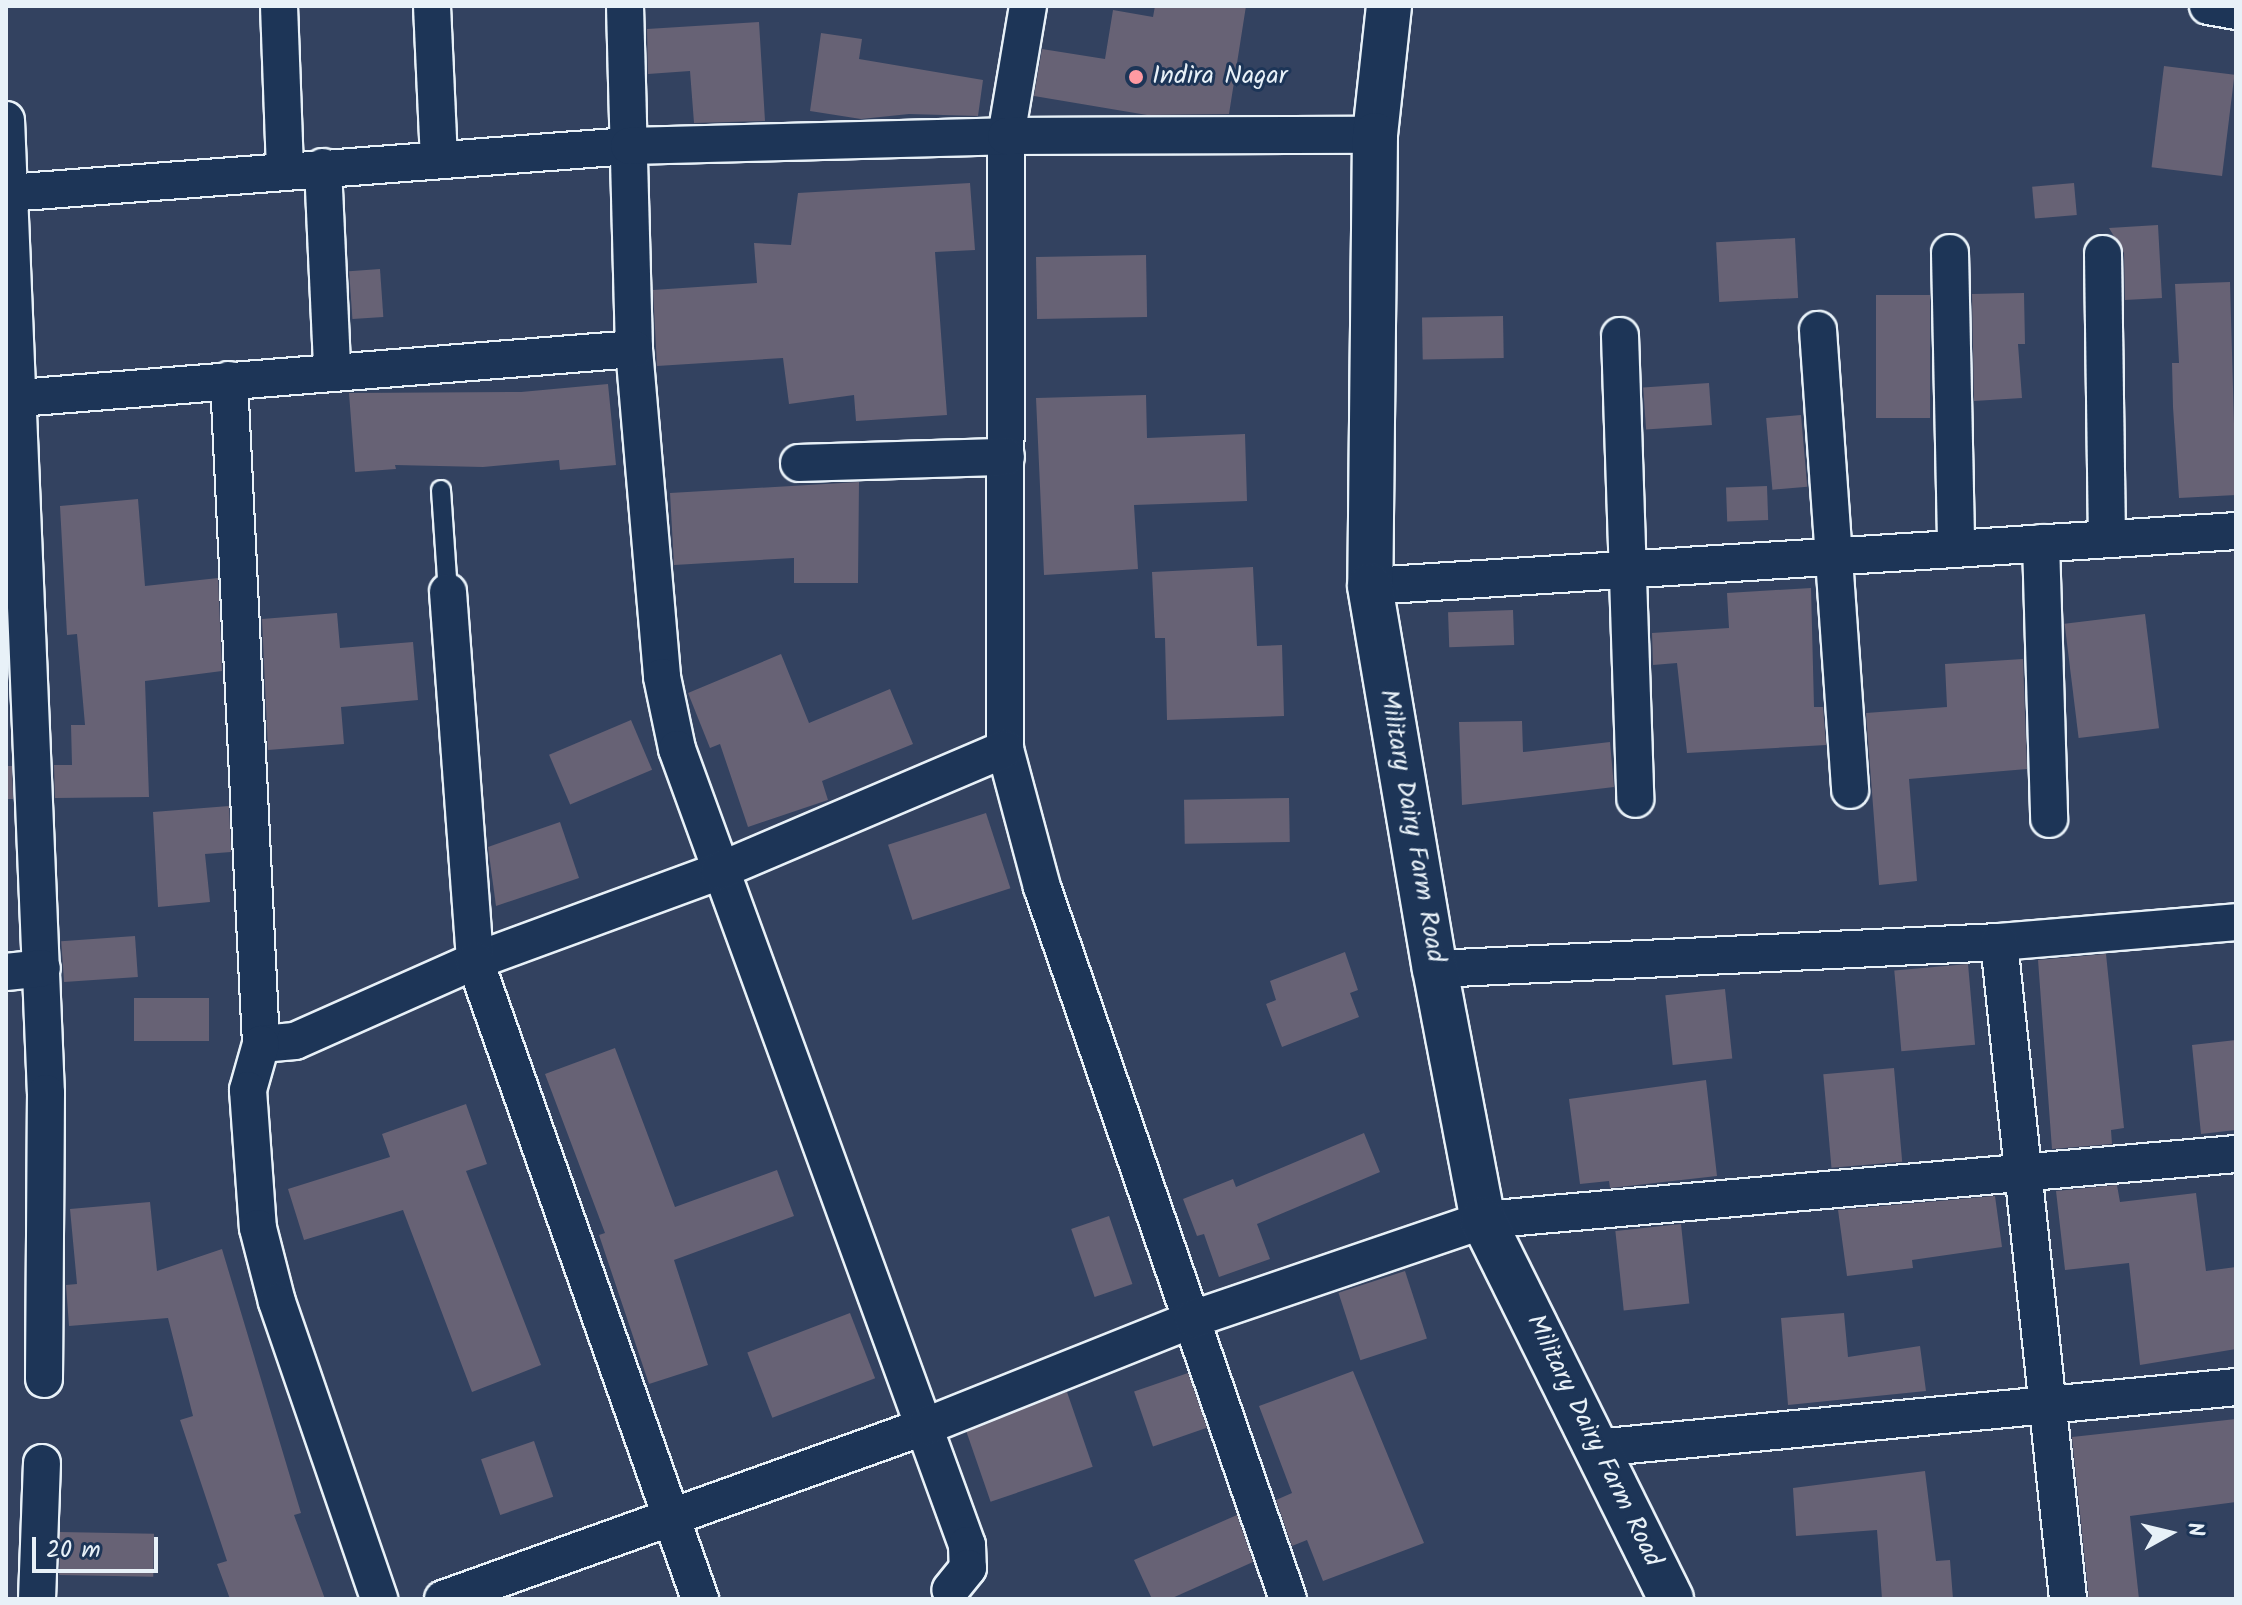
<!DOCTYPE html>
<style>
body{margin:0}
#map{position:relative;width:2242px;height:1605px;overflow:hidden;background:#334260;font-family:Kalam,sans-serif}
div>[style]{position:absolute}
.building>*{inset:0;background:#676275;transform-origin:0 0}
.roads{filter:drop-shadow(2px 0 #e8f1f8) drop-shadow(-2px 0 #e8f1f8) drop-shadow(0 2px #e8f1f8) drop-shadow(0 -2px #e8f1f8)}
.lane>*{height:18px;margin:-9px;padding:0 9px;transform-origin:9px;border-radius:9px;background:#1d3557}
.street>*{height:36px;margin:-18px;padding:0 18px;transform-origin:18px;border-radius:18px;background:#1d3557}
.secondary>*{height:44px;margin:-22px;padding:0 22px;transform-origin:22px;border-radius:22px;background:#1d3557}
.dots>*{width:22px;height:22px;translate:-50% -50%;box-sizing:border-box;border:4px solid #1d3557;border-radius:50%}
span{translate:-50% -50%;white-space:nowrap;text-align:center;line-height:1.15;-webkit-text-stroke:6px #1d3557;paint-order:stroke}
.poi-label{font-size:26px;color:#e8f1f8}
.left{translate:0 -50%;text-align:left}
.street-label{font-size:26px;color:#e8f1f8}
.frame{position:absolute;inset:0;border:8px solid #e8f1f8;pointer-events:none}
.north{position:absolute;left:2130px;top:1493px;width:80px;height:80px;-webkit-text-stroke:6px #1d3557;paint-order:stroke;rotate:82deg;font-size:22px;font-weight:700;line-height:32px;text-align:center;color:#e8f1f8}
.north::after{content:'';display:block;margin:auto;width:28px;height:36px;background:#e8f1f8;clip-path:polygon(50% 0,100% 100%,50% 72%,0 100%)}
.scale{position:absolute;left:32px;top:1537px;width:126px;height:36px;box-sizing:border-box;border:4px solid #e8f1f8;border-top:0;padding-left:10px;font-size:24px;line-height:28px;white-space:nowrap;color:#e8f1f8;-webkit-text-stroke:6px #1d3557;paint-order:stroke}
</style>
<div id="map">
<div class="building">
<div style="clip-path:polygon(1155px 6px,1246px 6px,1229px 114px,1147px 115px,1034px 96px,1042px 49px,1105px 59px,1113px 10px,1153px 17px)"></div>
<div style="clip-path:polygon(759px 22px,765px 121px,694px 123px,690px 71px,648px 74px,647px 29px)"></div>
<div style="clip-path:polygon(821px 33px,862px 39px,859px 59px,983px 80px,978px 116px,909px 114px,861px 119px,810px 111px)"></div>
<div style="left:2164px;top:66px;width:71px;height:102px;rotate:7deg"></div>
<div style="clip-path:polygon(970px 183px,975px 250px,935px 252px,947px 415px,856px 421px,854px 395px,789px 404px,783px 358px,657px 366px,653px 290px,757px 283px,754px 243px,791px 245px,798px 193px)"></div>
<div style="left:2074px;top:183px;width:32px;height:42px;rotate:85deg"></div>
<div style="clip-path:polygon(2158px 225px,2162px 298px,2125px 300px,2124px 253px,2109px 228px)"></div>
<div style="left:1795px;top:238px;width:60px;height:79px;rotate:87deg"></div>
<div style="left:1146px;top:255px;width:62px;height:110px;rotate:89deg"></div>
<div style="left:380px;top:269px;width:48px;height:31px;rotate:86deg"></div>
<div style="clip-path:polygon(2230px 282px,2236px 495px,2179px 498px,2173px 407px,2172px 363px,2179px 363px,2175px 284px)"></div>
<div style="clip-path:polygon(2024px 293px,2025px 344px,2018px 344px,2022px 398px,1974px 401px,1972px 294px)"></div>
<div style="left:1930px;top:295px;width:123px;height:54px;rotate:90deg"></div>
<div style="left:1503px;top:316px;width:42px;height:81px;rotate:89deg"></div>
<div style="left:1709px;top:383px;width:42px;height:66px;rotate:86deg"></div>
<div style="clip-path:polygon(608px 384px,616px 465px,560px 470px,559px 460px,483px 467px,395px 465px,396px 469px,355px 472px,349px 393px,521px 392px)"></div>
<div style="clip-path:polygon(1146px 395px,1147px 438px,1245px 434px,1247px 501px,1134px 505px,1138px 569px,1044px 575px,1036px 398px)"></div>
<div style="left:1801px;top:415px;width:72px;height:35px;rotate:85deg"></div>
<div style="clip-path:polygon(859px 482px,858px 583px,794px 583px,794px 558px,674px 565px,670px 493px)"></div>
<div style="left:1767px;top:486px;width:34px;height:41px;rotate:88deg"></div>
<div style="clip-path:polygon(138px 499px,145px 586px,218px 578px,222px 671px,145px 681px,149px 797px,55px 798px,54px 765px,72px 765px,71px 725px,85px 725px,77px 634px,67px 635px,60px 506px)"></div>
<div style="clip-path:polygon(1253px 567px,1257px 646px,1282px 645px,1284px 716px,1167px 720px,1165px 638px,1155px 638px,1152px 572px)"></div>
<div style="clip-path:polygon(1811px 588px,1814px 707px,1823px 707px,1826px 745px,1687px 753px,1677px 663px,1653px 665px,1652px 633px,1729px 628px,1727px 593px)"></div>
<div style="left:1513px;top:610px;width:35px;height:65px;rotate:88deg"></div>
<div style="clip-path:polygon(337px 613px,340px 648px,413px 642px,418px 700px,341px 707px,344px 744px,268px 750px,262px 619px)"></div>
<div style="left:2145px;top:614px;width:115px;height:81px;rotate:83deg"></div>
<div style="clip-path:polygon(781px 654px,809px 723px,890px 689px,913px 744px,822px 781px,828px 800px,748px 827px,720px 744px,710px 748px,688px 693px)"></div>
<div style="clip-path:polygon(2023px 659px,2027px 769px,1909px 779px,1917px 881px,1879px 885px,1866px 713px,1947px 707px,1945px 664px)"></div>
<div style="left:631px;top:720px;width:54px;height:89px;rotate:67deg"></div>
<div style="clip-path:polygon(1522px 721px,1523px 752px,1610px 742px,1614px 787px,1462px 805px,1459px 722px)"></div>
<div style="clip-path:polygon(6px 766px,12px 766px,13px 799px,6px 799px)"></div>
<div style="left:1289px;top:798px;width:44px;height:105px;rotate:89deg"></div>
<div style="clip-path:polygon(229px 806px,231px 852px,205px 854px,210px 902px,158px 907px,153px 812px)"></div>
<div style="left:986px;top:813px;width:79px;height:103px;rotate:72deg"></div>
<div style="clip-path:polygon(560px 822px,579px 878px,496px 906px,488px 847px)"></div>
<div style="left:135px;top:936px;width:41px;height:74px;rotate:86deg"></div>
<div style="clip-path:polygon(1345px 952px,1358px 990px,1350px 993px,1359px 1017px,1282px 1047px,1266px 1004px,1276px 1000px,1270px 981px)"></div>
<div style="clip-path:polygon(2106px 954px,2124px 1128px,2111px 1130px,2112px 1144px,2052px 1149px,2038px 960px)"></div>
<div style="left:1968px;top:964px;width:81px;height:74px;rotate:85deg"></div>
<div style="left:1725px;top:989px;width:70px;height:60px;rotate:84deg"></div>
<div style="left:134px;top:998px;width:75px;height:43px"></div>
<div style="clip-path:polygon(2236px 1040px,2236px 1130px,2201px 1134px,2192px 1045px)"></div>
<div style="clip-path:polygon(615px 1048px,675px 1207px,777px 1170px,794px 1216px,674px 1260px,708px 1365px,649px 1384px,599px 1235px,605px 1233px,545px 1074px)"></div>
<div style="left:1894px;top:1068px;width:94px;height:71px;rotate:85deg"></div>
<div style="clip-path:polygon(1706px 1080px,1717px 1176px,1610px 1188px,1609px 1181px,1580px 1184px,1569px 1099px)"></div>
<div style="clip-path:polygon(466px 1104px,487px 1164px,466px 1171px,541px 1365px,472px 1392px,403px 1210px,304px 1240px,288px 1189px,390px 1157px,382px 1134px)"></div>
<div style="clip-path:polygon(1364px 1133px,1380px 1172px,1257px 1224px,1270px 1259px,1219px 1277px,1204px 1234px,1197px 1236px,1183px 1199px,1233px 1179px,1236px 1187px)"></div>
<div style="clip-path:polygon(2117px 1185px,2120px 1202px,2196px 1193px,2206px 1271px,2236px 1267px,2236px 1349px,2140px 1365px,2129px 1263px,2065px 1270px,2056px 1191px)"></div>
<div style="clip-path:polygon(1995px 1196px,2002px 1247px,1912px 1260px,1913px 1268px,1847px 1276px,1838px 1210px)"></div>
<div style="clip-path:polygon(150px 1202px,157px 1271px,222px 1249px,301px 1513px,294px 1515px,325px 1599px,230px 1599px,217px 1564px,227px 1561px,180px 1420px,193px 1416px,168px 1318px,69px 1326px,66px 1285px,77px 1284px,70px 1209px)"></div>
<div style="left:1109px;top:1216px;width:72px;height:40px;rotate:71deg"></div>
<div style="left:1681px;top:1224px;width:80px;height:66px;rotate:84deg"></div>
<div style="left:1405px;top:1271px;width:71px;height:70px;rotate:72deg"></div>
<div style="left:850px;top:1313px;width:70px;height:110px;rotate:69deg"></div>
<div style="clip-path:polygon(1844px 1313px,1848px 1357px,1920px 1346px,1926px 1391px,1788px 1405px,1781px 1318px)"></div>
<div style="clip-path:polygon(1353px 1371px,1424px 1543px,1323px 1581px,1307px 1540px,1292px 1546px,1276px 1500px,1292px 1493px,1259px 1406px)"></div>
<div style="left:1188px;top:1373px;width:58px;height:57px;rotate:71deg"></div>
<div style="left:1067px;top:1392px;width:79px;height:108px;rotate:71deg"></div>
<div style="clip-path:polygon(2236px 1419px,2236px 1502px,2130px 1516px,2139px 1599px,2089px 1599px,2072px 1437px)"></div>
<div style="left:534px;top:1441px;width:59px;height:56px;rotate:71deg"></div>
<div style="clip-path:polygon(1925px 1471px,1936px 1561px,1950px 1560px,1953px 1599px,1882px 1599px,1877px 1530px,1796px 1536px,1793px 1488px)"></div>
<div style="clip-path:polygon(1237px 1515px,1253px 1562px,1170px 1599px,1152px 1599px,1134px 1560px)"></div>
<div style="left:60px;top:1532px;width:94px;height:43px;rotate:1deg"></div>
</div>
<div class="roads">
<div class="lane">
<div style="left:441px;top:490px;width:102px;rotate:86.1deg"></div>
</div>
<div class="street">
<div style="left:279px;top:6px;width:164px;rotate:87.9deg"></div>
<div style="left:432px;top:6px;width:152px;rotate:87.4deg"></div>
<div style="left:625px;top:6px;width:343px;rotate:88.5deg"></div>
<div style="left:634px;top:349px;width:329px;rotate:85.1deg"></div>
<div style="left:662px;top:677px;width:74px;rotate:78.2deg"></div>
<div style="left:677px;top:749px;width:847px;rotate:69.98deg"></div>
<div style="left:967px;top:1545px;width:23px;rotate:88deg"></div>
<div style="left:968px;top:1568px;width:28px;rotate:129deg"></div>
<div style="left:1028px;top:6px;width:132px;rotate:99.6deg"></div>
<div style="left:1006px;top:136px;width:613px;rotate:90.09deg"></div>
<div style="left:1005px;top:749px;width:143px;rotate:75deg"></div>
<div style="left:1042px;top:887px;width:753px;rotate:70.94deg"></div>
<div style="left:2208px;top:6px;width:28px;rotate:10deg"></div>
<div style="left:6px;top:120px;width:974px;rotate:87.65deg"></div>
<div style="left:46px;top:1093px;width:286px;rotate:90.4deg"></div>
<div style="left:323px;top:167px;width:202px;rotate:87.4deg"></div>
<div style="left:8px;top:193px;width:623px;rotate:-4.33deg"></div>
<div style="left:629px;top:146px;width:377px;rotate:-1.5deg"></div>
<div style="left:1006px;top:136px;width:369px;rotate:-0.2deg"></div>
<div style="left:1950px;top:253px;width:296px;rotate:88.8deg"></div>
<div style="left:2103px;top:254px;width:285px;rotate:89.2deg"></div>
<div style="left:1818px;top:330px;width:461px;rotate:86deg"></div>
<div style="left:1620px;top:336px;width:463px;rotate:88.1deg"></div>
<div style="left:229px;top:380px;width:665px;rotate:87.24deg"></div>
<div style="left:261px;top:1044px;width:34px;rotate:-5deg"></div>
<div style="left:295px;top:1041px;width:197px;rotate:-24deg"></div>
<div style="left:475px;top:961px;width:260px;rotate:-20.2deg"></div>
<div style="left:719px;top:871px;width:311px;rotate:-23.1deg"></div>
<div style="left:6px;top:399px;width:630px;rotate:-4.55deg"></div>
<div style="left:799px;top:463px;width:207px;rotate:-1.7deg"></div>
<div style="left:2041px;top:543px;width:276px;rotate:88.3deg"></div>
<div style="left:1370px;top:586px;width:868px;rotate:-3.63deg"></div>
<div style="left:448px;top:592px;width:370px;rotate:85.8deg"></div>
<div style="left:475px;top:961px;width:677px;rotate:70.57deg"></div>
<div style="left:1999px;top:942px;width:238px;rotate:-4.8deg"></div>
<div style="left:1435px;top:969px;width:565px;rotate:-2.74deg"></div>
<div style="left:1999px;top:942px;width:661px;rotate:84deg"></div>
<div style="left:6px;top:972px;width:36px;rotate:-6deg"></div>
<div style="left:261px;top:1044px;width:48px;rotate:105.8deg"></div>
<div style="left:248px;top:1090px;width:138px;rotate:85.9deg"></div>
<div style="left:258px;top:1228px;width:76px;rotate:75.6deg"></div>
<div style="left:277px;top:1302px;width:314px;rotate:71deg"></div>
<div style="left:1596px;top:1448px;width:643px;rotate:-5.44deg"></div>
<div style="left:37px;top:1599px;width:136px;rotate:-87.9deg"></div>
<div style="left:443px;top:1599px;width:513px;rotate:-19.71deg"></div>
<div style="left:926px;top:1426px;width:288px;rotate:-21.8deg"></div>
<div style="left:1193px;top:1319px;width:306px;rotate:-18.8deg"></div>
<div style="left:1483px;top:1220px;width:756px;rotate:-5.01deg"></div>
</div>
<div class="secondary">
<div style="left:1389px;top:6px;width:130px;rotate:96.2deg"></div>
<div style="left:1375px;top:135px;width:451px;rotate:90.6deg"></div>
<div style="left:1370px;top:586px;width:388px;rotate:80.4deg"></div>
<div style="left:1435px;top:969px;width:256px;rotate:79.2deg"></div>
<div style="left:1483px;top:1220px;width:423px;rotate:63.6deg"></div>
</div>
</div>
<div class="dots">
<div style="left:1136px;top:77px;background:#ff9aa2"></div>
</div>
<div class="poi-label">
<span class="left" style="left:1152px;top:77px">Indira Nagar</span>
</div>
<div class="street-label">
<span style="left:1411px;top:826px;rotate:80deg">Military Dairy Farm Road</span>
<span style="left:1593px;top:1441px;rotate:64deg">Military Dairy Farm Road</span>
</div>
<div class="frame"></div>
<div class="north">N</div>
<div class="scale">20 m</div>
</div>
